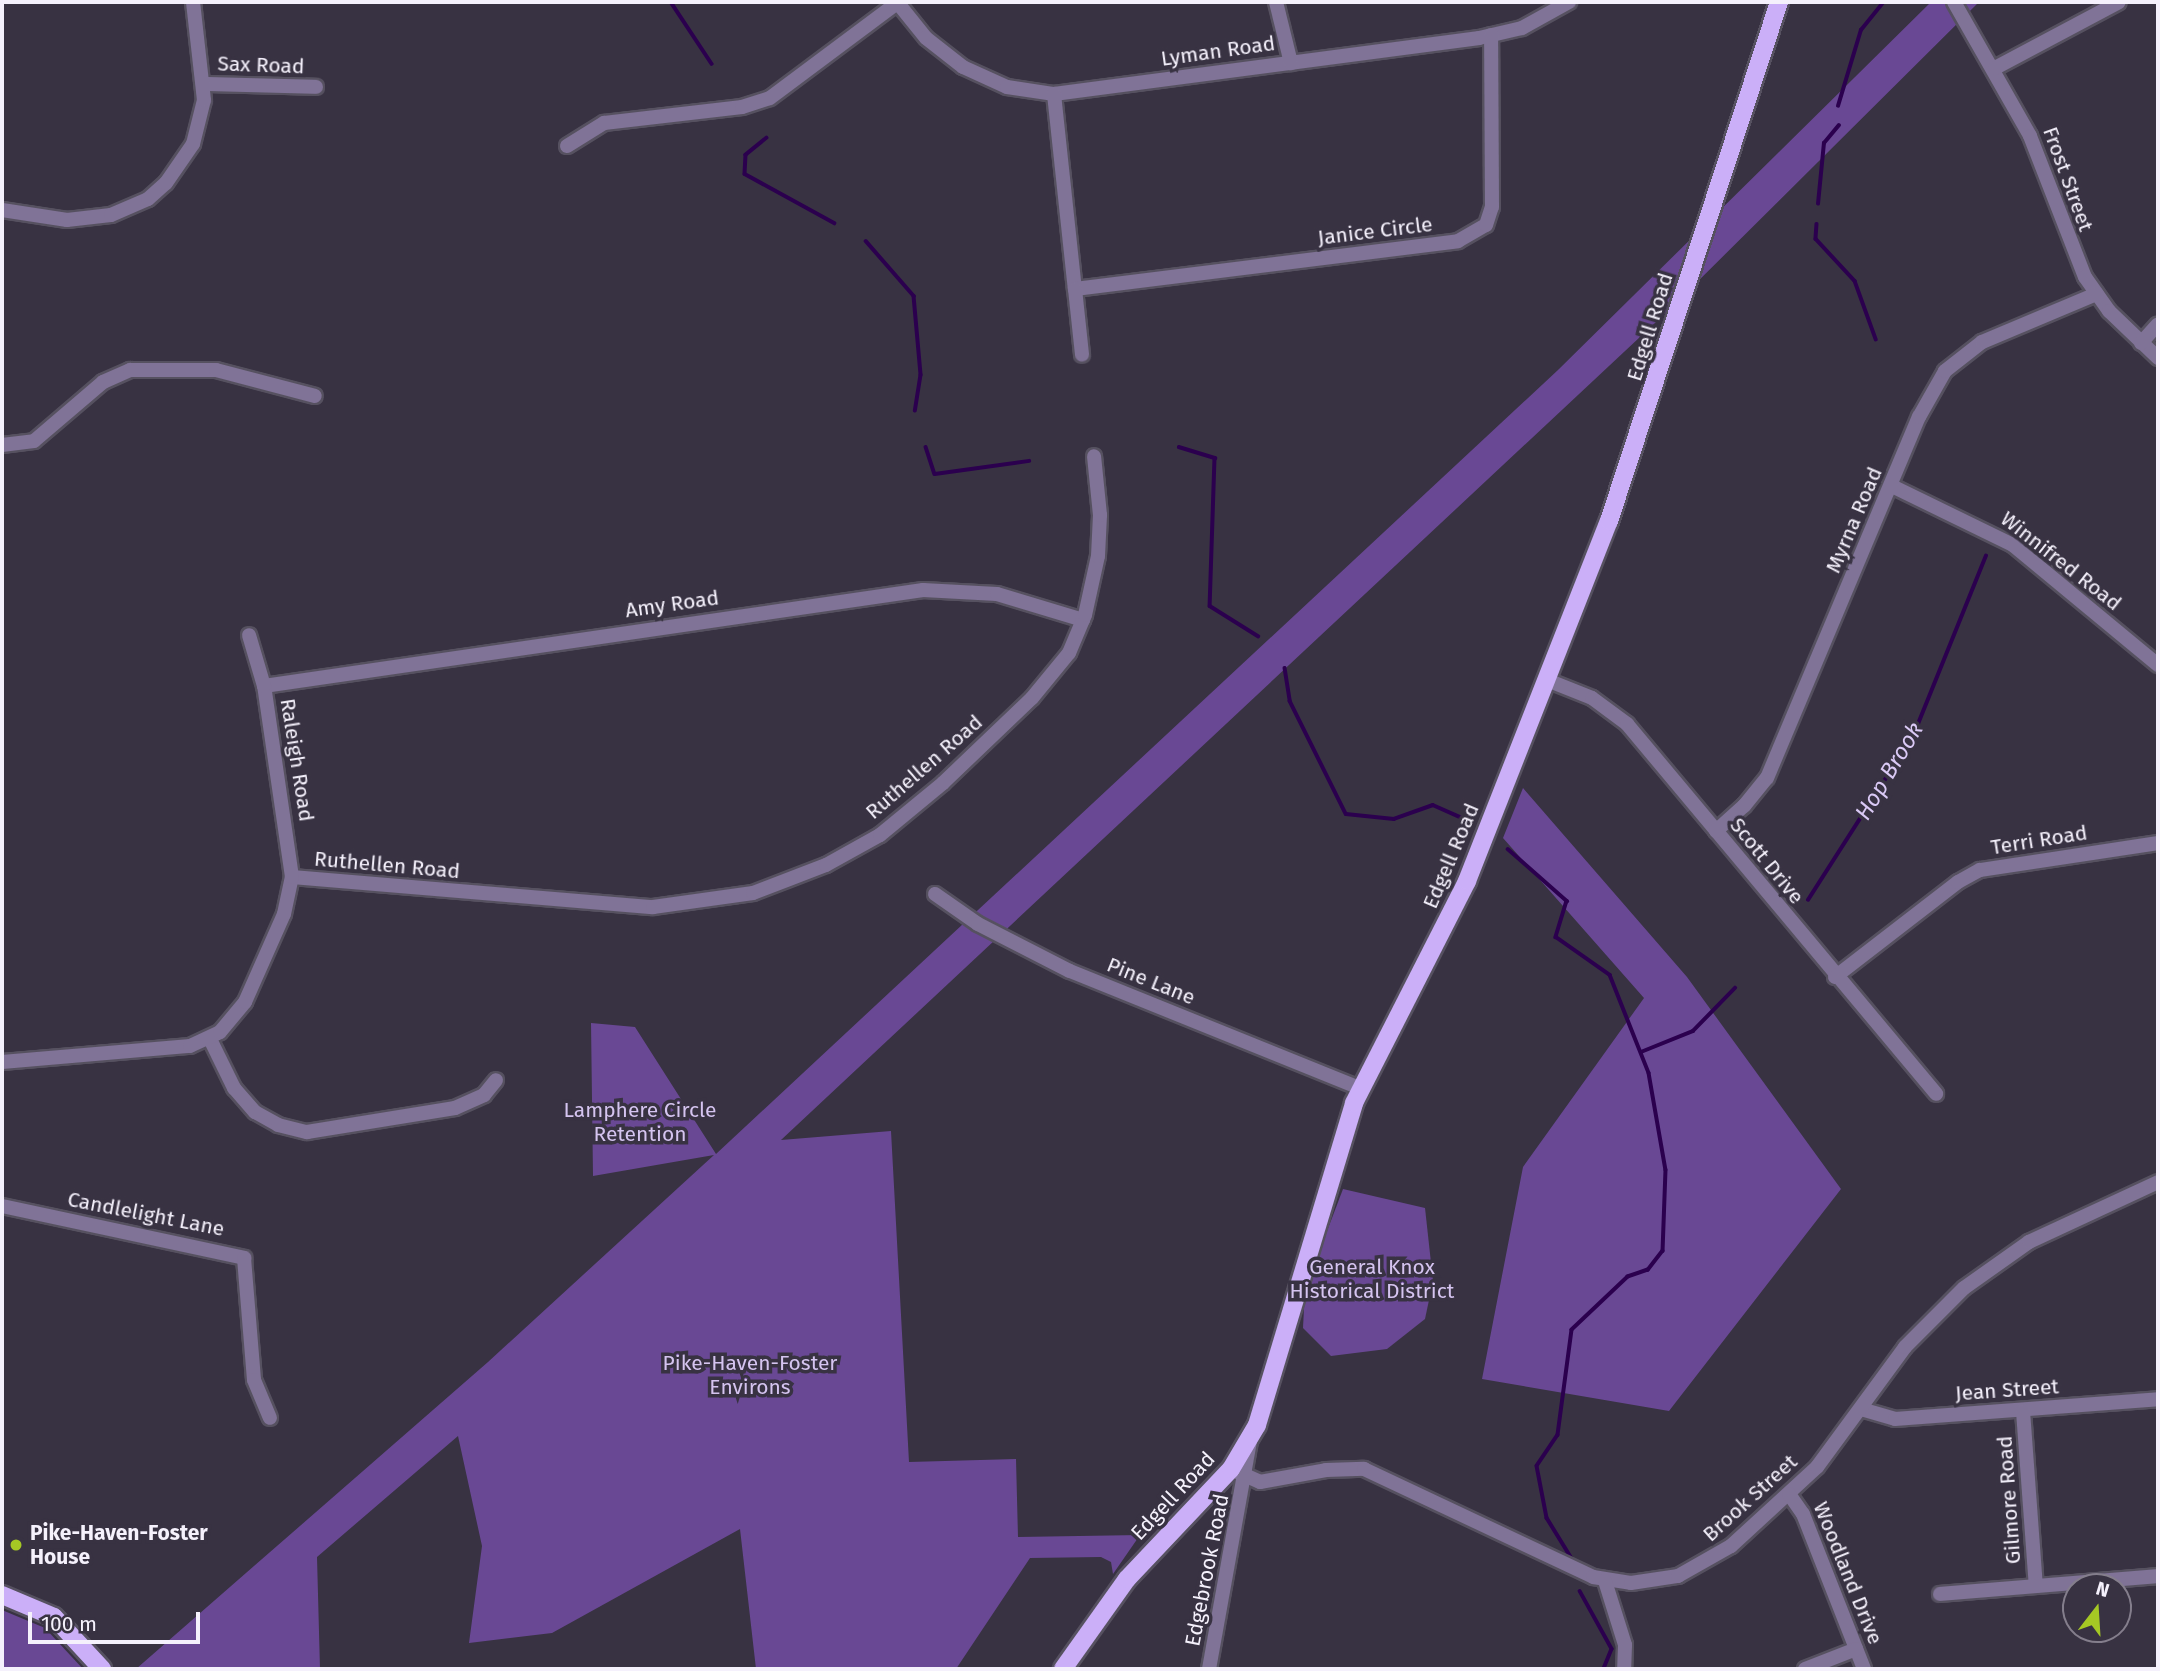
<!DOCTYPE html>
<style>
body{margin:0}
#map{position:relative;width:2160px;height:1671px;overflow:hidden;background:#383242;font-family:"Fira Sans",sans-serif}
div>[style]{position:absolute}
.green>*{inset:0;background:#694894}
.stream>*{height:3.5px;margin:-1.75px;padding:0 1.75px;transform-origin:1.75px;border-radius:1.75px;background:#2b004e}
.roads{filter:drop-shadow(2px 0 #565160) drop-shadow(-2px 0 #565160) drop-shadow(0 2px #565160) drop-shadow(0 -2px #565160)}
.minor>*{height:14px;margin:-7px;padding:0 7px;transform-origin:7px;border-radius:7px;background:#807397}
.major>*{height:18px;margin:-9px;padding:0 9px;transform-origin:9px;border-radius:9px;background:#cbaff8}
.dots>*{width:19px;height:19px;translate:-50% -50%;box-sizing:border-box;border:4px solid #383242;border-radius:50%}
span{translate:-50% -50%;white-space:nowrap;text-align:center;line-height:1.15;-webkit-text-stroke:7px #383242;paint-order:stroke}
.street-label{font-size:21px;color:#f5f1fc}
.park-label{font-size:21px;color:#d5c4f0}
.poi-label{font-size:21px;color:#f5f1fc;font-weight:700}
.left{translate:0 -50%;text-align:left}
.water-label{font-size:23px;color:#dac9f5;font-style:italic}
.frame{position:absolute;inset:0;border:4px solid #f5f1fc;pointer-events:none}
.north{position:absolute;left:2062px;top:1573px;width:70px;height:70px;box-sizing:border-box;background:#383242;border:2px solid #847e8c;border-radius:50%;rotate:17deg;font-size:19px;font-weight:700;line-height:28px;text-align:center;color:#f5f1fc}
.north::after{content:'';display:block;margin:auto;width:24px;height:32px;background:#a5c824;clip-path:polygon(50% 0,100% 100%,50% 72%,0 100%)}
.scale{position:absolute;left:28px;top:1612px;width:172px;height:32px;box-sizing:border-box;border:4px solid #f5f1fc;border-top:0;padding-left:9px;font-size:21px;line-height:24px;white-space:nowrap;color:#f5f1fc;-webkit-text-stroke:5px #383242;paint-order:stroke}
</style>
<div id="map">
<div class="green">
<div style="clip-path:polygon(1931px 2px,1979px 2px,1671px 308px,781px 1140px,891px 1131px,909px 1462px,1016px 1459px,1018px 1537px,1140px 1535px,1113px 1574px,1111px 1562px,1101px 1557px,1030px 1558px,956px 1669px,756px 1669px,740px 1529px,552px 1633px,469px 1643px,482px 1546px,458px 1436px,317px 1557px,320px 1669px,136px 1669px,488px 1362px,714px 1155px,593px 1176px,591px 1023px,635px 1027px,716px 1154px,1558px 370px)"></div>
<div style="clip-path:polygon(1523px 788px,1687px 977px,1841px 1189px,1669px 1411px,1482px 1379px,1523px 1167px,1644px 998px,1503px 838px)"></div>
<div style="clip-path:polygon(1343px 1189px,1425px 1208px,1433px 1281px,1425px 1319px,1387px 1349px,1331px 1356px,1303px 1328px,1305px 1289px)"></div>
<div style="clip-path:polygon(2px 1610px,45px 1628px,83px 1669px,2px 1669px)"></div>
</div>
<div class="stream">
<div style="left:671px;top:2px;width:74px;rotate:56.5deg"></div>
<div style="left:1838px;top:106px;width:79px;rotate:-73.2deg"></div>
<div style="left:1861px;top:30px;width:36px;rotate:-51deg"></div>
<div style="left:767px;top:138px;width:27px;rotate:141deg"></div>
<div style="left:746px;top:155px;width:19px;rotate:93deg"></div>
<div style="left:745px;top:174px;width:102px;rotate:28.8deg"></div>
<div style="left:1818px;top:204px;width:61px;rotate:-84.4deg"></div>
<div style="left:1824px;top:143px;width:23px;rotate:-50deg"></div>
<div style="left:1817px;top:224px;width:15px;rotate:94deg"></div>
<div style="left:1816px;top:239px;width:57px;rotate:47.1deg"></div>
<div style="left:1855px;top:281px;width:62px;rotate:70.1deg"></div>
<div style="left:866px;top:241px;width:73px;rotate:48.9deg"></div>
<div style="left:914px;top:296px;width:79px;rotate:84.9deg"></div>
<div style="left:921px;top:375px;width:36px;rotate:99deg"></div>
<div style="left:926px;top:447px;width:28px;rotate:72deg"></div>
<div style="left:935px;top:474px;width:95px;rotate:-7.9deg"></div>
<div style="left:1179px;top:447px;width:38px;rotate:17deg"></div>
<div style="left:1215px;top:458px;width:148px;rotate:91.9deg"></div>
<div style="left:1210px;top:606px;width:57px;rotate:32deg"></div>
<div style="left:1285px;top:668px;width:33px;rotate:81deg"></div>
<div style="left:1290px;top:701px;width:126px;rotate:63.6deg"></div>
<div style="left:1346px;top:814px;width:48px;rotate:5.9deg"></div>
<div style="left:1394px;top:819px;width:41px;rotate:-19.7deg"></div>
<div style="left:1433px;top:805px;width:35px;rotate:24deg"></div>
<div style="left:1508px;top:849px;width:79px;rotate:41.4deg"></div>
<div style="left:1567px;top:901px;width:38px;rotate:107deg"></div>
<div style="left:1556px;top:937px;width:66px;rotate:35.1deg"></div>
<div style="left:1610px;top:975px;width:105px;rotate:68.3deg"></div>
<div style="left:1649px;top:1073px;width:98px;rotate:80.1deg"></div>
<div style="left:1666px;top:1170px;width:81px;rotate:92.1deg"></div>
<div style="left:1663px;top:1251px;width:24px;rotate:128deg"></div>
<div style="left:1648px;top:1270px;width:21px;rotate:161deg"></div>
<div style="left:1628px;top:1277px;width:77px;rotate:136.6deg"></div>
<div style="left:1572px;top:1330px;width:106px;rotate:97.6deg"></div>
<div style="left:1558px;top:1435px;width:37px;rotate:124deg"></div>
<div style="left:1537px;top:1466px;width:53px;rotate:79.1deg"></div>
<div style="left:1547px;top:1518px;width:46px;rotate:58.4deg"></div>
<div style="left:1808px;top:900px;width:197px;rotate:-57.4deg"></div>
<div style="left:1914px;top:734px;width:192px;rotate:-68deg"></div>
<div style="left:1641px;top:1052px;width:56px;rotate:-22deg"></div>
<div style="left:1693px;top:1031px;width:60px;rotate:-45.7deg"></div>
<div style="left:1580px;top:1591px;width:66px;rotate:61.1deg"></div>
<div style="left:1612px;top:1649px;width:22px;rotate:112deg"></div>
</div>
<div class="roads">
<div class="minor">
<div style="left:897px;top:2px;width:46px;rotate:51.1deg"></div>
<div style="left:926px;top:38px;width:47px;rotate:38.1deg"></div>
<div style="left:963px;top:67px;width:48px;rotate:24.4deg"></div>
<div style="left:1007px;top:87px;width:48px;rotate:8.5deg"></div>
<div style="left:1054px;top:94px;width:429px;rotate:-7.5deg"></div>
<div style="left:1479px;top:38px;width:44px;rotate:-13.1deg"></div>
<div style="left:1522px;top:28px;width:54px;rotate:-29deg"></div>
<div style="left:1276px;top:2px;width:63px;rotate:76.2deg"></div>
<div style="left:1954px;top:2px;width:154px;rotate:60.4deg"></div>
<div style="left:2030px;top:136px;width:151px;rotate:68.7deg"></div>
<div style="left:2085px;top:277px;width:42px;rotate:54.8deg"></div>
<div style="left:2109px;top:311px;width:68px;rotate:43.8deg"></div>
<div style="left:1995px;top:68px;width:140px;rotate:-28deg"></div>
<div style="left:205px;top:84px;width:111px;rotate:1.5deg"></div>
<div style="left:1054px;top:94px;width:196px;rotate:83.9deg"></div>
<div style="left:1075px;top:289px;width:386px;rotate:-7.1deg"></div>
<div style="left:1458px;top:241px;width:32px;rotate:-30deg"></div>
<div style="left:1486px;top:225px;width:19px;rotate:-72deg"></div>
<div style="left:1492px;top:207px;width:172px;rotate:-90.3deg"></div>
<div style="left:567px;top:146px;width:44px;rotate:-31.9deg"></div>
<div style="left:604px;top:123px;width:139px;rotate:-6.6deg"></div>
<div style="left:742px;top:107px;width:29px;rotate:-18deg"></div>
<div style="left:770px;top:98px;width:159px;rotate:-36.8deg"></div>
<div style="left:2px;top:210px;width:66px;rotate:8.7deg"></div>
<div style="left:67px;top:220px;width:44px;rotate:-6.5deg"></div>
<div style="left:111px;top:215px;width:40px;rotate:-23.4deg"></div>
<div style="left:148px;top:199px;width:24px;rotate:-42deg"></div>
<div style="left:166px;top:183px;width:47px;rotate:-55.3deg"></div>
<div style="left:193px;top:144px;width:45px;rotate:-76deg"></div>
<div style="left:204px;top:100px;width:99px;rotate:-96.4deg"></div>
<div style="left:1075px;top:289px;width:66px;rotate:83.9deg"></div>
<div style="left:2141px;top:343px;width:25px;rotate:-48deg"></div>
<div style="left:2px;top:445px;width:32px;rotate:-7deg"></div>
<div style="left:34px;top:441px;width:91px;rotate:-40.5deg"></div>
<div style="left:103px;top:382px;width:30px;rotate:-24deg"></div>
<div style="left:130px;top:370px;width:86px"></div>
<div style="left:216px;top:370px;width:102px;rotate:14.7deg"></div>
<div style="left:1892px;top:486px;width:135px;rotate:26deg"></div>
<div style="left:2013px;top:545px;width:188px;rotate:39.6deg"></div>
<div style="left:1547px;top:680px;width:48px;rotate:21.8deg"></div>
<div style="left:1592px;top:698px;width:44px;rotate:36.6deg"></div>
<div style="left:1627px;top:724px;width:482px;rotate:50.1deg"></div>
<div style="left:264px;top:686px;width:666px;rotate:-8.29deg"></div>
<div style="left:923px;top:590px;width:74px;rotate:3.1deg"></div>
<div style="left:997px;top:594px;width:90px;rotate:16.8deg"></div>
<div style="left:1716px;top:831px;width:38px;rotate:-42deg"></div>
<div style="left:1744px;top:806px;width:36px;rotate:-51deg"></div>
<div style="left:1767px;top:778px;width:392px;rotate:-67.2deg"></div>
<div style="left:1919px;top:417px;width:53px;rotate:-60.5deg"></div>
<div style="left:1945px;top:371px;width:47px;rotate:-38.1deg"></div>
<div style="left:1982px;top:342px;width:124px;rotate:-22.8deg"></div>
<div style="left:292px;top:877px;width:362px;rotate:4.8deg"></div>
<div style="left:653px;top:907px;width:101px;rotate:-8deg"></div>
<div style="left:753px;top:893px;width:78px;rotate:-21deg"></div>
<div style="left:826px;top:865px;width:62px;rotate:-29.1deg"></div>
<div style="left:880px;top:835px;width:82px;rotate:-39.5deg"></div>
<div style="left:943px;top:783px;width:123px;rotate:-43.7deg"></div>
<div style="left:1032px;top:698px;width:58px;rotate:-50.6deg"></div>
<div style="left:1069px;top:653px;width:41px;rotate:-67.2deg"></div>
<div style="left:1085px;top:615px;width:60px;rotate:-77.6deg"></div>
<div style="left:1098px;top:556px;width:41px;rotate:-87.2deg"></div>
<div style="left:1100px;top:515px;width:59px;rotate:-95.8deg"></div>
<div style="left:935px;top:894px;width:52px;rotate:34.9deg"></div>
<div style="left:978px;top:924px;width:103px;rotate:27.1deg"></div>
<div style="left:1070px;top:971px;width:313px;rotate:22deg"></div>
<div style="left:1835px;top:977px;width:155px;rotate:-37.7deg"></div>
<div style="left:1958px;top:882px;width:25px;rotate:-29deg"></div>
<div style="left:1980px;top:870px;width:180px;rotate:-8.6deg"></div>
<div style="left:210px;top:1039px;width:55px;rotate:63.9deg"></div>
<div style="left:234px;top:1088px;width:32px;rotate:49deg"></div>
<div style="left:255px;top:1112px;width:26px;rotate:29deg"></div>
<div style="left:278px;top:1125px;width:30px;rotate:14deg"></div>
<div style="left:307px;top:1132px;width:150px;rotate:-9.2deg"></div>
<div style="left:455px;top:1108px;width:32px;rotate:-24deg"></div>
<div style="left:484px;top:1095px;width:19px;rotate:-51deg"></div>
<div style="left:2px;top:1062px;width:189px;rotate:-4.9deg"></div>
<div style="left:190px;top:1046px;width:33px;rotate:-25deg"></div>
<div style="left:220px;top:1032px;width:39px;rotate:-50deg"></div>
<div style="left:245px;top:1002px;width:96px;rotate:-66.1deg"></div>
<div style="left:284px;top:914px;width:38px;rotate:-78deg"></div>
<div style="left:292px;top:877px;width:193px;rotate:-98.3deg"></div>
<div style="left:264px;top:686px;width:53px;rotate:-106.4deg"></div>
<div style="left:2px;top:1206px;width:248px;rotate:12.1deg"></div>
<div style="left:244px;top:1258px;width:122px;rotate:85.3deg"></div>
<div style="left:254px;top:1380px;width:41px;rotate:67.2deg"></div>
<div style="left:1861px;top:1409px;width:35px;rotate:16deg"></div>
<div style="left:1895px;top:1419px;width:264px;rotate:-4.3deg"></div>
<div style="left:2023px;top:1411px;width:175px;rotate:85.8deg"></div>
<div style="left:1231px;top:1469px;width:32px;rotate:24deg"></div>
<div style="left:1260px;top:1482px;width:67px;rotate:-10.3deg"></div>
<div style="left:1326px;top:1470px;width:38px;rotate:-2deg"></div>
<div style="left:1364px;top:1469px;width:253px;rotate:25.2deg"></div>
<div style="left:1593px;top:1577px;width:38px;rotate:9deg"></div>
<div style="left:1631px;top:1583px;width:48px;rotate:-8.5deg"></div>
<div style="left:1678px;top:1576px;width:61px;rotate:-29.5deg"></div>
<div style="left:1731px;top:1546px;width:117px;rotate:-42.6deg"></div>
<div style="left:1817px;top:1467px;width:149px;rotate:-53.7deg"></div>
<div style="left:1905px;top:1347px;width:83px;rotate:-45deg"></div>
<div style="left:1964px;top:1288px;width:80px;rotate:-35.3deg"></div>
<div style="left:2029px;top:1242px;width:142px;rotate:-24.9deg"></div>
<div style="left:1789px;top:1494px;width:24px;rotate:55deg"></div>
<div style="left:1803px;top:1514px;width:167px;rotate:68.5deg"></div>
<div style="left:1605px;top:1581px;width:67px;rotate:72.6deg"></div>
<div style="left:1625px;top:1645px;width:24px;rotate:92deg"></div>
<div style="left:1940px;top:1594px;width:219px;rotate:-4.7deg"></div>
<div style="left:1209px;top:1669px;width:233px;rotate:-79.8deg"></div>
<div style="left:1805px;top:1669px;width:55px;rotate:-21.4deg"></div>
</div>
<div class="major">
<div style="left:2px;top:1595px;width:56px;rotate:22.9deg"></div>
<div style="left:54px;top:1617px;width:71px;rotate:47.3deg"></div>
<div style="left:1063px;top:1669px;width:110px;rotate:-54.6deg"></div>
<div style="left:1127px;top:1579px;width:151px;rotate:-46.6deg"></div>
<div style="left:1231px;top:1469px;width:51px;rotate:-59.4deg"></div>
<div style="left:1257px;top:1425px;width:336px;rotate:-73.2deg"></div>
<div style="left:1354px;top:1103px;width:249px;rotate:-63deg"></div>
<div style="left:1467px;top:881px;width:387px;rotate:-68.5deg"></div>
<div style="left:1609px;top:521px;width:546px;rotate:-71.86deg"></div>
</div>
</div>
<div class="dots">
<div style="left:16px;top:1545px;background:#a5c824"></div>
</div>
<div class="street-label">
<span style="left:1218px;top:51px;rotate:-8deg">Lyman Road</span>
<span style="left:261px;top:65px;rotate:2deg">Sax Road</span>
<span style="left:2068px;top:179px;rotate:70deg">Frost Street</span>
<span style="left:1375px;top:231px;rotate:-7deg">Janice Circle</span>
<span style="left:1650px;top:327px;rotate:-73deg">Edgell Road</span>
<span style="left:1854px;top:520px;rotate:-67deg">Myrna Road</span>
<span style="left:2061px;top:561px;rotate:38deg">Winnifred Road</span>
<span style="left:672px;top:604px;rotate:-8deg">Amy Road</span>
<span style="left:297px;top:760px;rotate:81deg">Raleigh Road</span>
<span style="left:924px;top:767px;rotate:-41deg">Ruthellen Road</span>
<span style="left:2039px;top:840px;rotate:-9deg">Terri Road</span>
<span style="left:1451px;top:856px;rotate:-67deg">Edgell Road</span>
<span style="left:1767px;top:861px;rotate:51deg">Scott Drive</span>
<span style="left:387px;top:865px;rotate:5deg">Ruthellen Road</span>
<span style="left:1151px;top:981px;rotate:22deg">Pine Lane</span>
<span style="left:146px;top:1214px;rotate:11deg">Candlelight Lane</span>
<span style="left:2007px;top:1390px;rotate:-4deg">Jean Street</span>
<span style="left:1173px;top:1496px;rotate:-47deg">Edgell Road</span>
<span style="left:1750px;top:1498px;rotate:-42deg">Brook Street</span>
<span style="left:2009px;top:1500px;rotate:-94deg">Gilmore Road</span>
<span style="left:1207px;top:1570px;rotate:-79deg">Edgebrook Road</span>
<span style="left:1848px;top:1573px;rotate:68deg">Woodland Drive</span>
</div>
<div class="park-label">
<span style="left:640px;top:1122px">Lamphere Circle<br>Retention</span>
<span style="left:1372px;top:1279px">General Knox<br>Historical District</span>
<span style="left:750px;top:1375px">Pike-Haven-Foster<br>Environs</span>
</div>
<div class="poi-label">
<span class="left" style="left:30px;top:1545px">Pike-Haven-Foster<br>House</span>
</div>
<div class="water-label">
<span style="left:1889px;top:771px;rotate:-59deg">Hop Brook</span>
</div>
<div class="frame"></div>
<div class="north">N</div>
<div class="scale">100 m</div>
</div>
